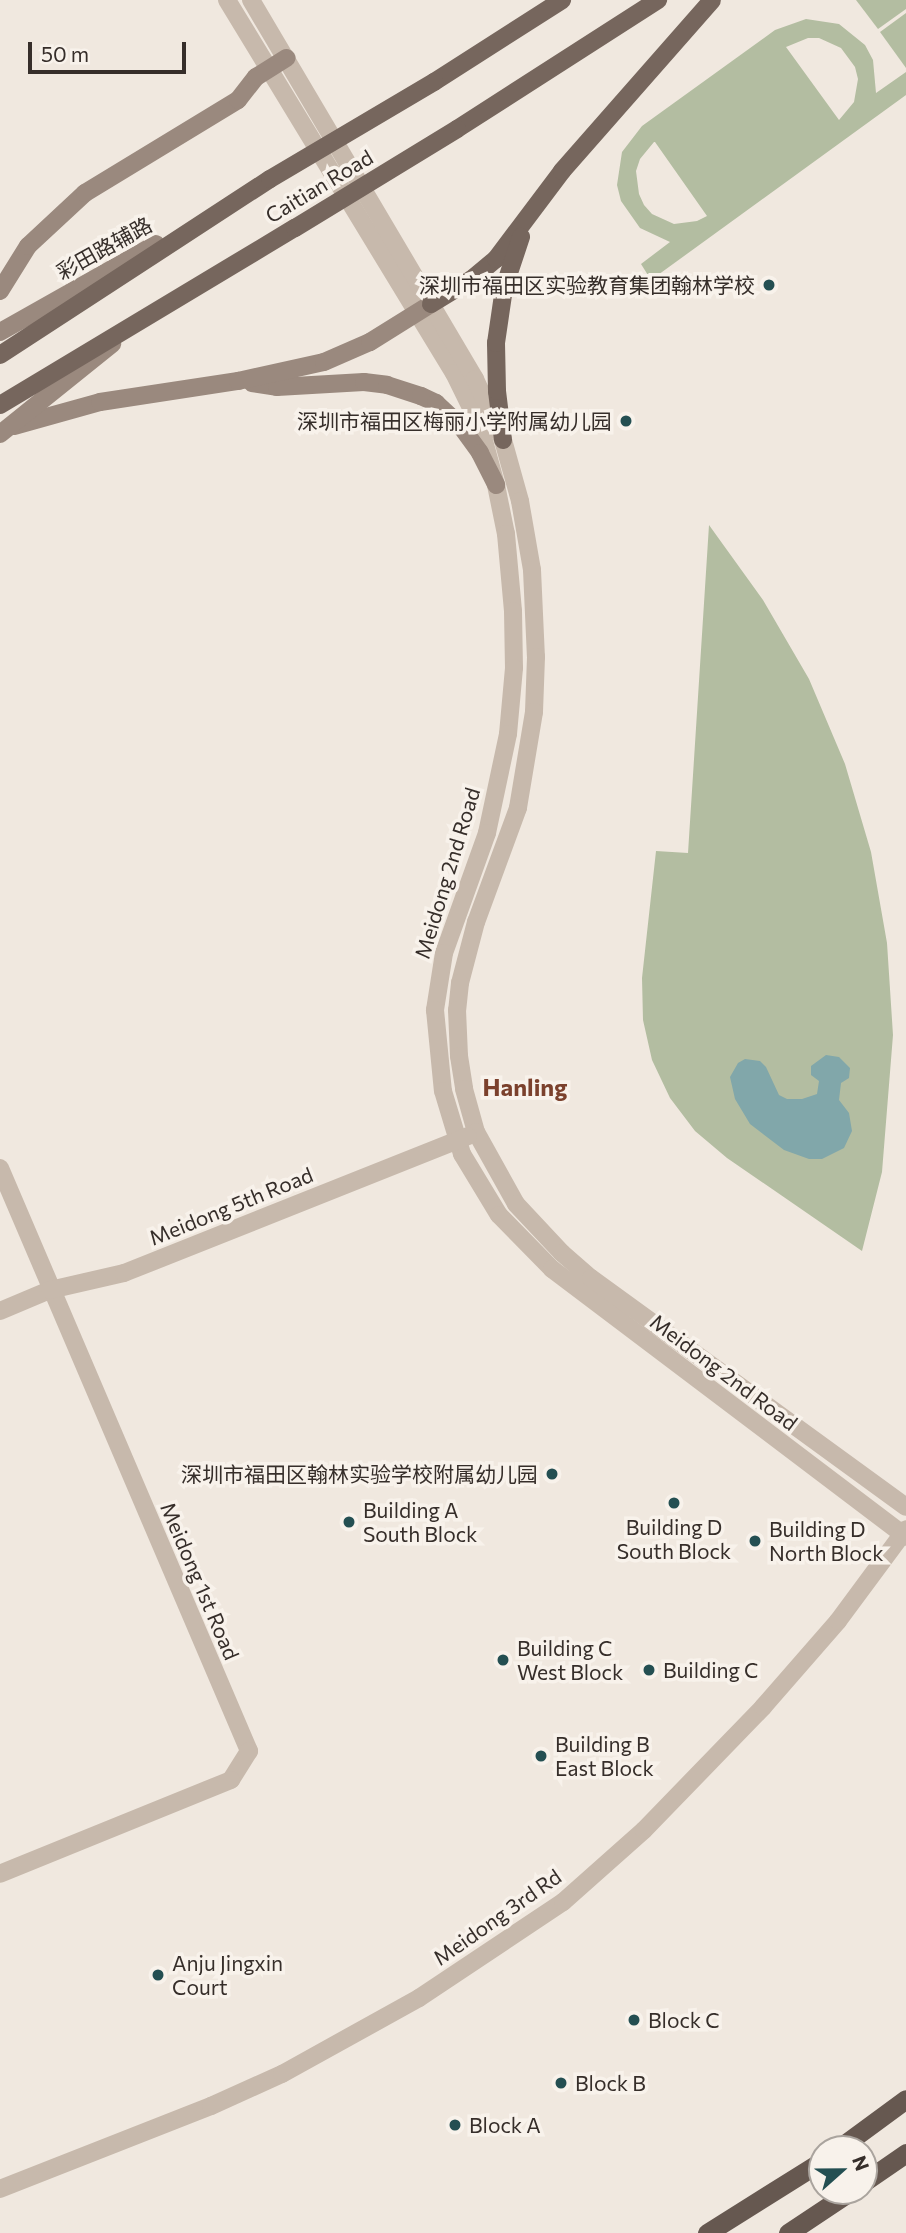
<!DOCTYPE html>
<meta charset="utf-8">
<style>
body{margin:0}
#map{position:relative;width:906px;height:2233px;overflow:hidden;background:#f0e8df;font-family:Commissioner,"Noto Sans SC",sans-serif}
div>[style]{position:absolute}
.green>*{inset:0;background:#b3bda1}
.water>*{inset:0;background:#81a7aa}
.tertiary>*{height:18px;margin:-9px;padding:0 9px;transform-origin:9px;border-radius:9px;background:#c7b9ac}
.secondary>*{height:18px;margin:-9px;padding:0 9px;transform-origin:9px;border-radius:9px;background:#9a897e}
.primary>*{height:18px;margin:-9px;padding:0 9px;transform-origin:9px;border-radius:9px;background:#76665d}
.trunk>*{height:19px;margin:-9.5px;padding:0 9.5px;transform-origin:9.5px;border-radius:9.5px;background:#665850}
.primary-bridge>*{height:18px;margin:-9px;padding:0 9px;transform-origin:9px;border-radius:9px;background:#76665d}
.dots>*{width:19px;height:19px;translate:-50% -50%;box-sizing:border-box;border:4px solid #f8f2eb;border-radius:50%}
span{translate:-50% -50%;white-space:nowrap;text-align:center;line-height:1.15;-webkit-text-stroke:7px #f8f2eb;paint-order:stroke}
.street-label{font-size:21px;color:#362e2a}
.poi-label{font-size:21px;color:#362e2a}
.right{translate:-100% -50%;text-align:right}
.left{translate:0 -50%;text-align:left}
.quarter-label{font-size:24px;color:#7b412d;font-weight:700}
.north{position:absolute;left:808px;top:2135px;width:70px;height:70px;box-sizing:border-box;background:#f8f2eb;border:2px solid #aaa49e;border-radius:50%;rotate:69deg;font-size:19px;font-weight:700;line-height:28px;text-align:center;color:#362e2a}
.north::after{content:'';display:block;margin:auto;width:24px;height:32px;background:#244f52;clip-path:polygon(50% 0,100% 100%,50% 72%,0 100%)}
.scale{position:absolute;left:28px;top:42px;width:158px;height:32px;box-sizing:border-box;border:4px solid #362e2a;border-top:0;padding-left:9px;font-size:21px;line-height:24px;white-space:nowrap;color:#362e2a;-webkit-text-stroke:5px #f8f2eb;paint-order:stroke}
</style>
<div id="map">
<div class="green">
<div style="clip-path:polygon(856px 0,906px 0,906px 9px,878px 29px)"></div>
<div style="clip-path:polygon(906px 13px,906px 68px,880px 32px)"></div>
<div style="clip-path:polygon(evenodd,806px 19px,839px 24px,865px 45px,873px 60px,876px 93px,906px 72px,906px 95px,651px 280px,641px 264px,670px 242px,640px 228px,621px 201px,617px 185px,622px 152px,642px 126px,775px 30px,806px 19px,808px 38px,819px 38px,841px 48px,855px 67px,858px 79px,854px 102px,839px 120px,786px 47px,808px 38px,806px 19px,654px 142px,655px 142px,707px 216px,697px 221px,674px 224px,652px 214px,644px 205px,639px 194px,636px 171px,640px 159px,654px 142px)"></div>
<div style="clip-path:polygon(709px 525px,763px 600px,809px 679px,845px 764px,871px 852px,887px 943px,893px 1035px,882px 1172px,862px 1251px,727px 1158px,695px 1131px,670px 1098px,652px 1060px,643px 1020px,642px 978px,656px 851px,688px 853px)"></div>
</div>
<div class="water">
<div style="clip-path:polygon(826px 1055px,839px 1057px,850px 1068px,849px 1078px,841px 1083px,839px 1100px,849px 1113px,852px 1131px,844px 1148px,822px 1159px,809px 1159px,784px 1150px,750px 1124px,735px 1099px,730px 1077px,738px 1063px,745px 1059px,760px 1061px,766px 1067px,779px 1095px,787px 1099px,802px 1099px,817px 1094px,819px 1081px,811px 1075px,811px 1066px)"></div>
</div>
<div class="tertiary">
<div style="left:227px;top:0;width:437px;rotate:58.7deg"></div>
<div style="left:454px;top:373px;width:59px;rotate:63.9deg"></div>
<div style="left:480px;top:426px;width:61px;rotate:74.8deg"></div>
<div style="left:496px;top:485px;width:50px;rotate:78.5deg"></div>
<div style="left:506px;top:534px;width:77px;rotate:84.8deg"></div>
<div style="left:513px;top:611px;width:57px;rotate:89deg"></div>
<div style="left:514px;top:668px;width:66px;rotate:95.2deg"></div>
<div style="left:508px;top:734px;width:101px;rotate:102deg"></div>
<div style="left:487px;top:833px;width:127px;rotate:109.7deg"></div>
<div style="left:444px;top:953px;width:58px;rotate:99deg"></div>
<div style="left:435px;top:1010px;width:81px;rotate:84.4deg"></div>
<div style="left:443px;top:1091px;width:66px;rotate:73.2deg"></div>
<div style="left:462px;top:1154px;width:71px;rotate:58.8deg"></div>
<div style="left:499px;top:1215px;width:76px;rotate:45.5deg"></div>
<div style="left:552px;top:1269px;width:444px;rotate:37.1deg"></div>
<div style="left:251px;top:0;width:440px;rotate:59.4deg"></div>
<div style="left:475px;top:379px;width:67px;rotate:65.3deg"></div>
<div style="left:503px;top:440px;width:63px;rotate:74.4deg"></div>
<div style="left:520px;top:501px;width:70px;rotate:80.1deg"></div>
<div style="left:532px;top:570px;width:87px;rotate:87.4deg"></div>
<div style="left:536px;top:657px;width:55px;rotate:92.1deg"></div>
<div style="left:534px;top:712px;width:97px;rotate:99.5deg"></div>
<div style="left:518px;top:808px;width:121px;rotate:110.2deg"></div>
<div style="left:476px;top:922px;width:63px;rotate:104.7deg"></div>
<div style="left:460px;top:983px;width:27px;rotate:96deg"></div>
<div style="left:457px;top:1010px;width:46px;rotate:87.5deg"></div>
<div style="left:459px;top:1056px;width:33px;rotate:81deg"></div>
<div style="left:464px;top:1089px;width:45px;rotate:74.4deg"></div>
<div style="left:476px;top:1132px;width:82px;rotate:60.9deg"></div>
<div style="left:516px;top:1204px;width:67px;rotate:46.8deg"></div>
<div style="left:562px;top:1253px;width:38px;rotate:41deg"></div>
<div style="left:591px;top:1278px;width:389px;rotate:36deg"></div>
<div style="left:0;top:1168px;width:634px;rotate:66.87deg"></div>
<div style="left:249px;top:1751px;width:34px;rotate:122deg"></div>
<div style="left:231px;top:1780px;width:249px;rotate:157.9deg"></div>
<div style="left:0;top:1311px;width:54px;rotate:-22.8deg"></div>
<div style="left:50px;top:1290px;width:76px;rotate:-12.9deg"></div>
<div style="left:124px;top:1273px;width:370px;rotate:-21.7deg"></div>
<div style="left:0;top:2189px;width:227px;rotate:-21.5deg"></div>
<div style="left:211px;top:2106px;width:78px;rotate:-24.3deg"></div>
<div style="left:282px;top:2074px;width:157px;rotate:-29deg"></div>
<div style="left:419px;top:1998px;width:173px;rotate:-33.7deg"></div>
<div style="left:563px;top:1902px;width:108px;rotate:-41.6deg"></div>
<div style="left:644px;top:1830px;width:171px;rotate:-45.9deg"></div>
<div style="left:763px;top:1707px;width:114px;rotate:-48.9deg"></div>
<div style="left:838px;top:1621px;width:114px;rotate:-53.5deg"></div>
</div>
<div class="secondary">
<div style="left:0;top:291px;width:53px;rotate:-58.1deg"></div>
<div style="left:28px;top:246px;width:78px;rotate:-42.9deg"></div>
<div style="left:85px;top:193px;width:179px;rotate:-31.3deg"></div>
<div style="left:238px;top:100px;width:29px;rotate:-52deg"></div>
<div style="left:256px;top:77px;width:36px;rotate:-32deg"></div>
<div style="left:0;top:332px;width:179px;rotate:-29.4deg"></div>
<div style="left:252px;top:383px;width:25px;rotate:9deg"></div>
<div style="left:277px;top:387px;width:87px;rotate:-3.3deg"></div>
<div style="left:364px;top:382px;width:23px;rotate:7deg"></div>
<div style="left:387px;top:385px;width:36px;rotate:18deg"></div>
<div style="left:421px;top:396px;width:17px;rotate:25deg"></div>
<div style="left:436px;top:403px;width:33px;rotate:43deg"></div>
<div style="left:460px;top:425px;width:34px;rotate:54deg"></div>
<div style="left:480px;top:453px;width:36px;rotate:63deg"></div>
<div style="left:14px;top:426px;width:89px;rotate:-15.6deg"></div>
<div style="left:100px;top:402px;width:140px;rotate:-8.7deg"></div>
<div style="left:238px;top:381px;width:88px;rotate:-12.5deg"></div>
<div style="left:324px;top:362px;width:50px;rotate:-23.5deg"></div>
<div style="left:370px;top:342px;width:72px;rotate:-31.9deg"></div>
<div style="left:0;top:434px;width:144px;rotate:-38.8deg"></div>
</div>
<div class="primary">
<div style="left:434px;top:82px;width:152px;rotate:-32.6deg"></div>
<div style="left:457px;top:129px;width:239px;rotate:-32.7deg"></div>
<div style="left:431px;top:304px;width:48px;rotate:-31.4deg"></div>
<div style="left:472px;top:279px;width:31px;rotate:-40deg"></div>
<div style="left:496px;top:259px;width:110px;rotate:-53.1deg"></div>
<div style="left:562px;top:171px;width:227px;rotate:-48.7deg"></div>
<div style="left:0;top:355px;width:322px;rotate:-33.1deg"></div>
<div style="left:0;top:405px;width:344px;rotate:-31deg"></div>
<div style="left:503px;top:440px;width:49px;rotate:-97deg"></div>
<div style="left:497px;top:391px;width:48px;rotate:-91.2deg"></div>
<div style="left:496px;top:343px;width:56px;rotate:-81.7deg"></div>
<div style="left:504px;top:288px;width:54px;rotate:-71.6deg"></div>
</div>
<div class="trunk">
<div style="left:838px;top:2149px;width:84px;rotate:-36.3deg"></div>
<div style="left:864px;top:2182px;width:51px;rotate:-34.6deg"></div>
<div style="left:707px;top:2233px;width:136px;rotate:-32.1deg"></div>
<div style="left:788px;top:2233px;width:76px;rotate:-33.7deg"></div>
</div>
<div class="primary-bridge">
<div style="left:270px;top:179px;width:191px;rotate:-30.6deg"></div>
<div style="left:295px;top:228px;width:190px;rotate:-31.4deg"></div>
</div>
<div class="dots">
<div style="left:769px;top:285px;background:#244f52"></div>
<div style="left:626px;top:421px;background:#244f52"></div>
<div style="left:552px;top:1474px;background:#244f52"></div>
<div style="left:674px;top:1503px;background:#244f52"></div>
<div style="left:349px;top:1522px;background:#244f52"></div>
<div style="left:755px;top:1541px;background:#244f52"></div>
<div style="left:503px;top:1660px;background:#244f52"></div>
<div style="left:649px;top:1670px;background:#244f52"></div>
<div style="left:541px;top:1756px;background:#244f52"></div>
<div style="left:158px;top:1975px;background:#244f52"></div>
<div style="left:634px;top:2020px;background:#244f52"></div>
<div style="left:561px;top:2083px;background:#244f52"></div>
<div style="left:455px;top:2125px;background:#244f52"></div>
</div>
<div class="street-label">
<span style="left:319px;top:186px;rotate:-31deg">Caitian Road</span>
<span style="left:104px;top:248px;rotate:-29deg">彩田路辅路</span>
<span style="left:447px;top:873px;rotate:-73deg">Meidong 2nd Road</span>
<span style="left:231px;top:1206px;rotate:-22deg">Meidong 5th Road</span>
<span style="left:724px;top:1372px;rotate:37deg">Meidong 2nd Road</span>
<span style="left:200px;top:1581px;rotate:67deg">Meidong 1st Road</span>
<span style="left:497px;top:1917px;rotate:-35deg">Meidong 3rd Rd</span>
</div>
<div class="poi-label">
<span class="right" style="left:755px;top:285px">深圳市福田区实验教育集团翰林学校</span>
<span class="right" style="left:612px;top:421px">深圳市福田区梅丽小学附属幼儿园</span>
<span class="right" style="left:538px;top:1474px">深圳市福田区翰林实验学校附属幼儿园</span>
<span class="left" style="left:363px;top:1522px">Building A<br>South Block</span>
<span style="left:674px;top:1539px">Building D<br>South Block</span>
<span class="left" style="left:769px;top:1541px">Building D<br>North Block</span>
<span class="left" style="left:517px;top:1660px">Building C<br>West Block</span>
<span class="left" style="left:663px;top:1670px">Building C</span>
<span class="left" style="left:555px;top:1756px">Building B<br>East Block</span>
<span class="left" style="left:172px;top:1975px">Anju Jingxin<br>Court</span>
<span class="left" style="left:648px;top:2020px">Block C</span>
<span class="left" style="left:575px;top:2083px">Block B</span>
<span class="left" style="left:469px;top:2125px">Block A</span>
</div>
<div class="quarter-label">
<span style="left:525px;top:1087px">Hanling</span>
</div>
<div class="north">N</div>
<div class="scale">50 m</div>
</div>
